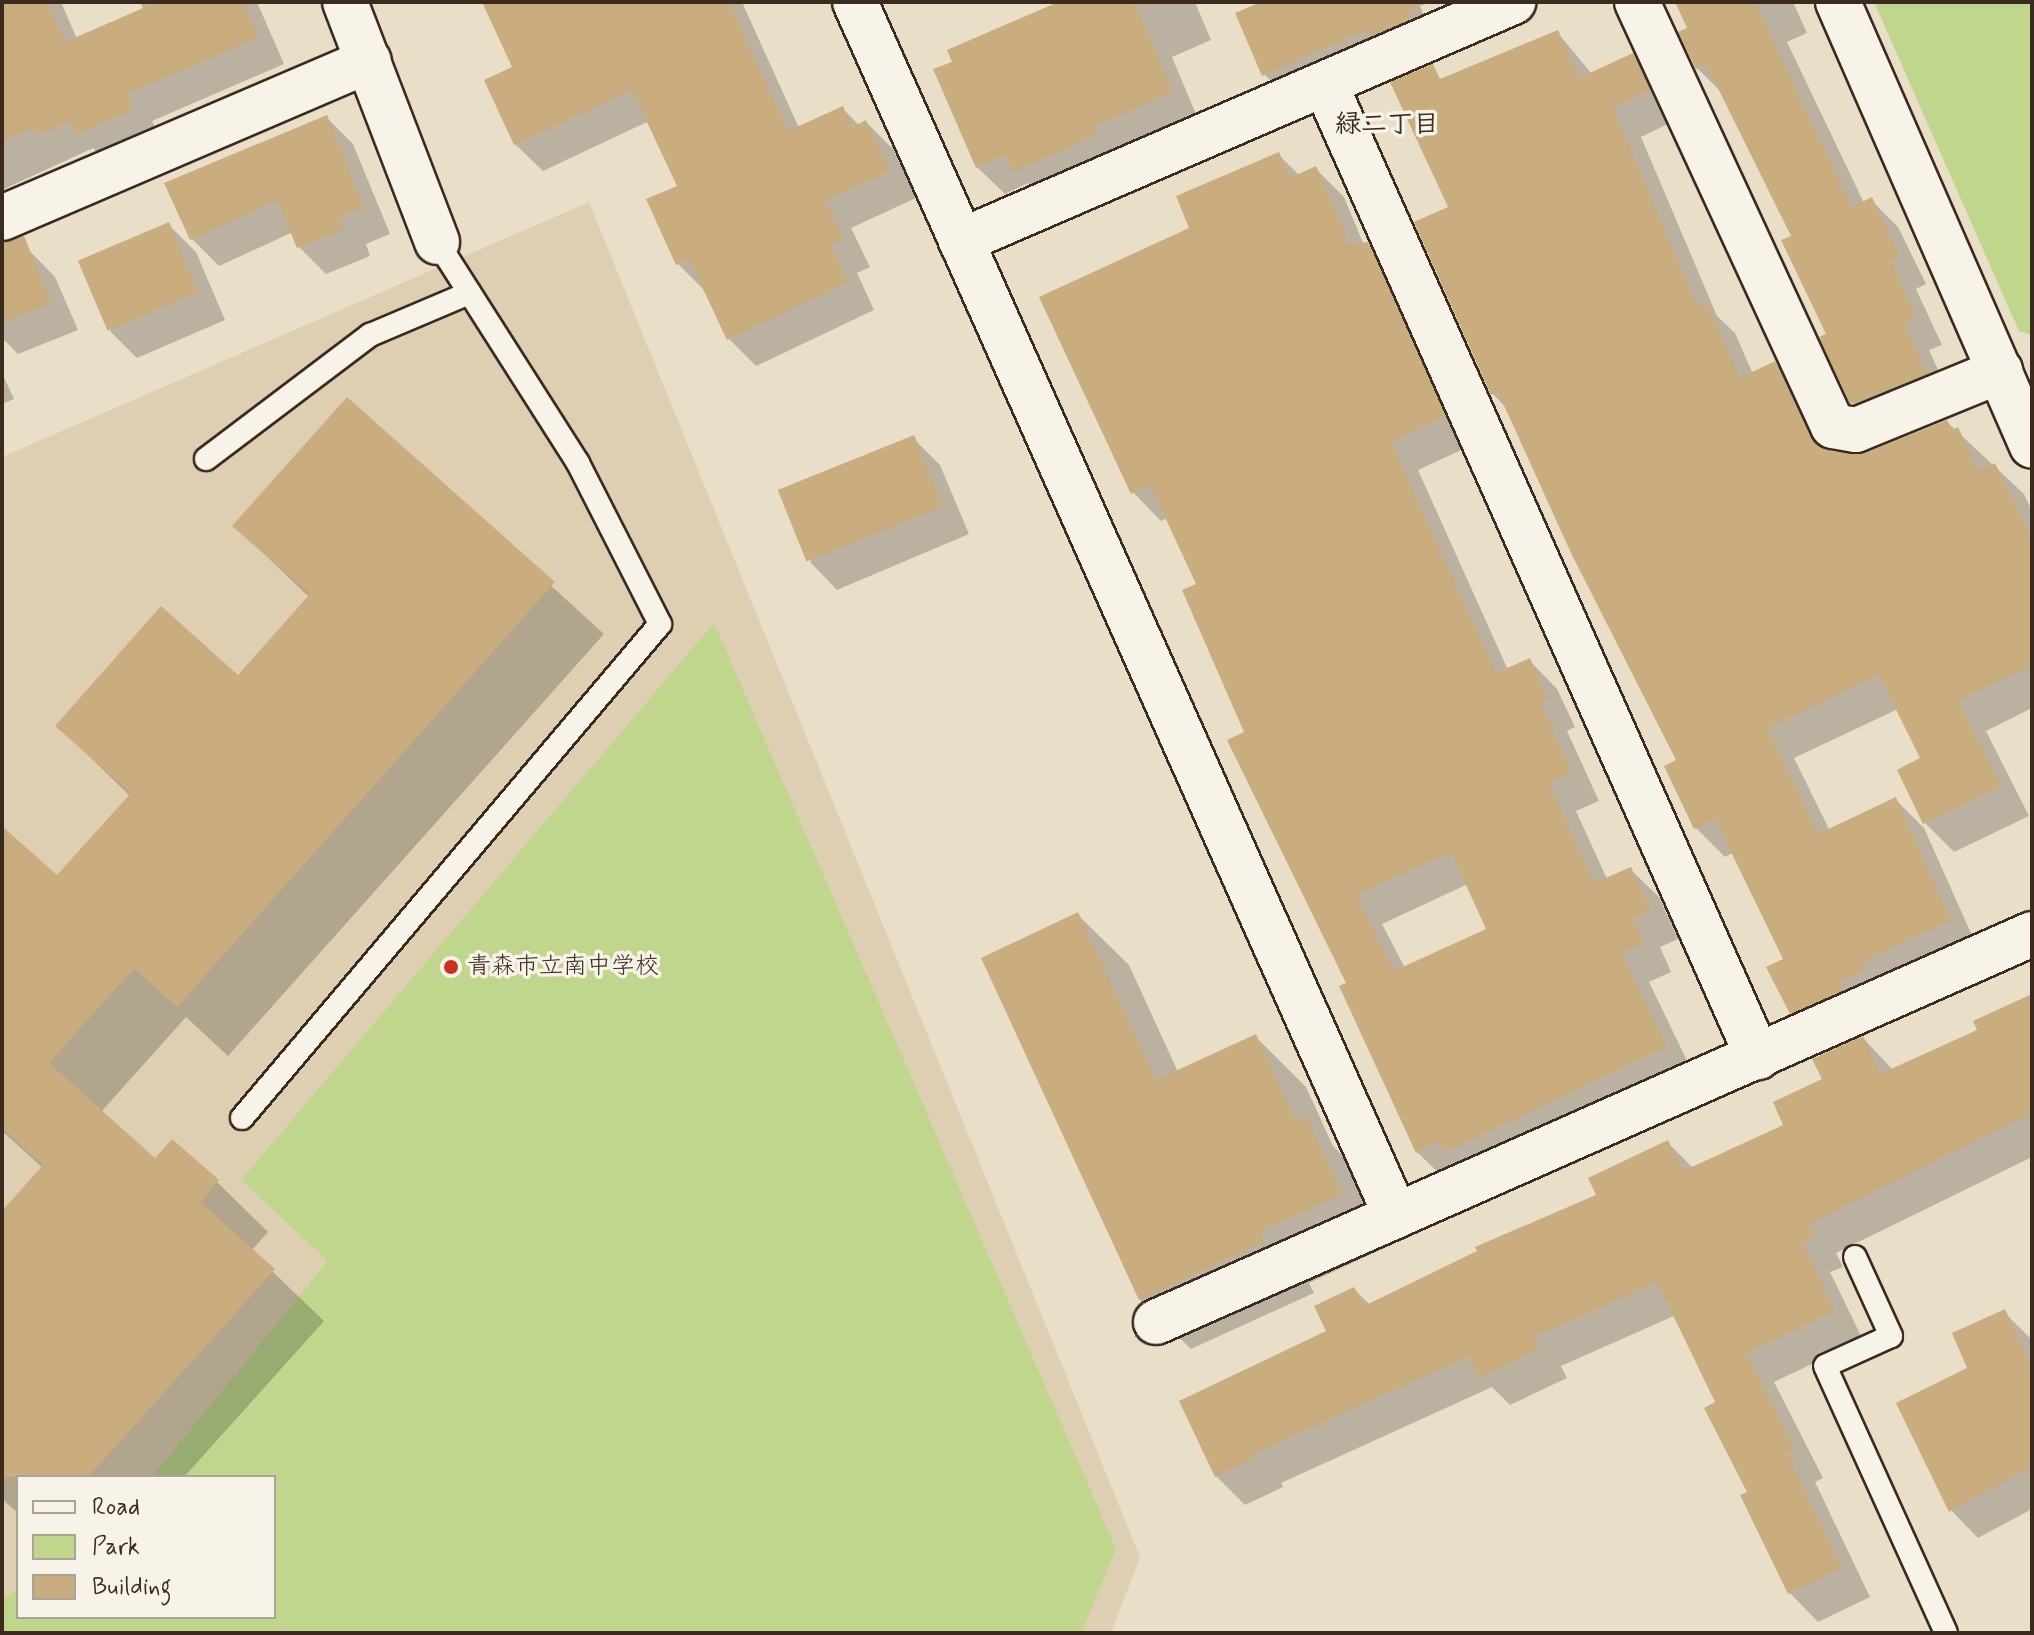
<!DOCTYPE html>
<meta charset="utf-8">
<style>
body{margin:0}
#map{position:relative;width:2034px;height:1635px;overflow:hidden;background:#e9dec8;font-family:Mynerve,"Klee One",sans-serif}
div>[style]{position:absolute}
.built>*{inset:0;background:#dfcfb2}
.green>*{inset:0;background:#bfd68c}
.shadow>*{inset:0;background:#0003}
.building>*{inset:0;background:#c9ad7e;transform-origin:0 0}
.roads{filter:drop-shadow(2px 0 #3b2a1e) drop-shadow(-2px 0 #3b2a1e) drop-shadow(0 2px #3b2a1e) drop-shadow(0 -2px #3b2a1e)}
.service>*{height:22px;margin:-11px;padding:0 11px;transform-origin:11px;border-radius:11px;background:#f7f3e8}
.minor>*{height:44px;margin:-22px;padding:0 22px;transform-origin:22px;border-radius:22px;background:#f7f3e8}
.dots>*{width:22px;height:22px;translate:-50% -50%;box-sizing:border-box;border:4px solid #f7f3e8;border-radius:50%}
span{translate:-50% -50%;white-space:nowrap;text-align:center;line-height:1.15;-webkit-text-stroke:7px #f7f3e8;paint-order:stroke}
.poi-label{font-size:24px;color:#3b2a1e}
.left{translate:0 -50%;text-align:left}
.neighbourhood-label{font-size:26px;color:#3b2a1e;font-weight:700}
.frame{position:absolute;inset:0;border:4px solid #3b2a1e;pointer-events:none}
.legend{position:absolute;left:16px;top:1475px;width:260px;height:144px;box-sizing:border-box;background:#f7f3e8;border:2px solid #aca397;margin:0;padding:10px 14px;list-style:none;font-size:24px;color:#3b2a1e}
.legend li{display:flex;align-items:center;gap:16px;height:40px}
.legend b{width:40px;border:2px solid #aca397}
</style>
<div id="map">
<div class="built">
<div style="clip-path:polygon(evenodd,589px 202px,1140px 1557px,1111px 1633px,2px 1633px,2px 457px,589px 202px,18px 1477px,274px 1477px,274px 1617px,18px 1617px,18px 1477px)"></div>
</div>
<div class="green">
<div style="clip-path:polygon(1874px 2px,2032px 2px,2032px 335px,2019px 331px)"></div>
<div style="clip-path:polygon(714px 623px,1116px 1549px,1081px 1633px,2px 1633px,2px 1599px,18px 1590px,18px 1617px,274px 1617px,274px 1477px,152px 1477px,328px 1261px,241px 1180px)"></div>
</div>
<div class="shadow">
<div style="clip-path:polygon(2px 2px,61px 2px,77px 39px,144px 10px,140px 2px,257px 2px,284px 64px,152px 121px,159px 136px,105px 160px,93px 148px,2px 190px)"></div>
<div style="clip-path:polygon(484px 2px,742px 2px,799px 128px,842px 108px,859px 125px,866px 122px,893px 149px,916px 198px,851px 228px,870px 267px,857px 273px,874px 310px,756px 366px,729px 339px,705px 291px,678px 264px,680px 187px,647px 122px,543px 171px,515px 144px,514px 68px)"></div>
<div style="clip-path:polygon(1060px 2px,1195px 2px,1211px 40px,1172px 57px,1198px 119px,1043px 198px,1028px 183px,1005px 194px,977px 167px,955px 63px)"></div>
<div style="clip-path:polygon(1266px 2px,1418px 2px,1432px 33px,1290px 100px,1264px 74px)"></div>
<div style="clip-path:polygon(1677px 2px,1793px 2px,1807px 33px,1787px 42px,1864px 203px,1871px 200px,1898px 227px,1926px 284px,1916px 289px,1942px 345px,1929px 350px,1952px 401px,1879px 430px,1852px 402px,1793px 237px,1722px 93px,1697px 68px,1690px 29px)"></div>
<div style="clip-path:polygon(1557px 32px,1592px 74px,1632px 55px,1662px 84px,1678px 119px,1641px 137px,1717px 316px,1735px 333px,1753px 374px,1775px 363px,1804px 392px,1832px 453px,1866px 455px,1947px 422px,2024px 494px,2032px 511px,2032px 708px,1986px 731px,2029px 816px,1954px 852px,1925px 823px,1923px 759px,1898px 709px,1794px 758px,1830px 831px,1895px 799px,1924px 828px,1978px 949px,1821px 1042px,1791px 1013px,1785px 960px,1733px 853px,1725px 857px,1696px 828px,1679px 761px,1508px 410px,1493px 394px,1451px 208px)"></div>
<div style="clip-path:polygon(326px 117px,353px 144px,390px 234px,366px 244px,370px 256px,326px 274px,299px 247px,293px 232px,219px 266px,192px 239px)"></div>
<div style="clip-path:polygon(evenodd,1279px 155px,1300px 176px,1315px 168px,1344px 197px,1364px 245px,1396px 273px,1472px 445px,1418px 470px,1508px 670px,1529px 660px,1557px 689px,1575px 727px,1567px 731px,1599px 801px,1576px 811px,1607px 879px,1630px 869px,1659px 897px,1678px 939px,1660px 947px,1671px 972px,1649px 982px,1694px 1075px,1446px 1180px,1417px 1152px,1349px 984px,1230px 741px,1247px 733px,1198px 584px,1167px 518px,1161px 521px,1133px 492px,1192px 229px,1279px 155px,1468px 884px,1489px 930px,1405px 968px,1382px 924px,1468px 884px)"></div>
<div style="clip-path:polygon(169px 225px,196px 252px,225px 320px,137px 358px,110px 331px)"></div>
<div style="clip-path:polygon(19px 240px,55px 277px,78px 330px,18px 354px,2px 338px,2px 247px)"></div>
<div style="clip-path:polygon(2px 373px,14px 399px,2px 404px)"></div>
<div style="clip-path:polygon(347px 400px,604px 634px,228px 1056px,186px 1017px,101px 1112px,156px 1161px,217px 1182px,268px 1232px,251px 1251px,324px 1321px,184px 1477px,18px 1477px,18px 1513px,2px 1499px,2px 1214px,43px 1168px,2px 1131px,2px 829px,57px 878px,130px 796px,58px 726px,238px 677px,310px 598px,235px 526px)"></div>
<div style="clip-path:polygon(913px 438px,940px 465px,969px 534px,837px 590px,810px 562px)"></div>
<div style="clip-path:polygon(1078px 915px,1129px 965px,1178px 1072px,1255px 1036px,1306px 1087px,1333px 1146px,1357px 1170px,1391px 1245px,1309px 1283px,1314px 1293px,1191px 1349px,1140px 1299px)"></div>
<div style="clip-path:polygon(2032px 996px,2032px 1157px,1836px 1253px,1843px 1267px,1830px 1272px,1863px 1340px,1774px 1382px,1823px 1478px,1815px 1482px,1870px 1597px,1818px 1622px,1790px 1593px,1718px 1403px,1676px 1315px,1561px 1366px,1567px 1378px,1510px 1405px,1492px 1387px,1281px 1483px,1283px 1487px,1245px 1505px,1216px 1476px,1328px 1332px,1354px 1289px,1370px 1305px,1599px 1196px,1668px 1143px,1694px 1169px,1786px 1126px,1863px 1038px,1893px 1070px,1980px 1031px)"></div>
<div style="clip-path:polygon(2004px 1312px,2032px 1340px,2032px 1509px,1978px 1538px,1951px 1510px,1970px 1369px)"></div>
</div>
<div class="building">
<div style="clip-path:polygon(2px 2px,47px 2px,65px 42px,157px 2px,243px 2px,259px 37px,127px 94px,134px 109px,77px 135px,70px 121px,37px 136px,33px 127px,2px 142px)"></div>
<div style="clip-path:polygon(482px 2px,729px 2px,788px 131px,843px 106px,852px 127px,866px 120px,890px 171px,825px 201px,844px 240px,831px 246px,848px 282px,727px 340px,689px 259px,676px 265px,646px 199px,677px 186px,632px 90px,514px 145px,484px 80px,512px 67px)"></div>
<div style="clip-path:polygon(1058px 2px,1134px 2px,1173px 92px,1092px 127px,1096px 135px,1014px 172px,1006px 154px,976px 168px,933px 69px,952px 62px,947px 50px)"></div>
<div style="clip-path:polygon(1261px 2px,1429px 2px,1409px 11px,1412px 18px,1369px 37px,1366px 30px,1262px 76px,1235px 13px)"></div>
<div style="clip-path:polygon(1675px 2px,1755px 2px,1852px 207px,1872px 197px,1900px 257px,1891px 261px,1916px 318px,1904px 323px,1927px 374px,1850px 404px,1819px 337px,1826px 334px,1781px 240px,1791px 236px,1706px 64px,1696px 69px,1678px 32px,1687px 28px)"></div>
<div style="clip-path:polygon(1558px 30px,1579px 78px,1633px 53px,1650px 90px,1613px 107px,1697px 306px,1706px 302px,1740px 378px,1775px 361px,1810px 436px,1829px 451px,1865px 453px,1947px 420px,1952px 430px,1958px 427px,1978px 471px,1995px 463px,2032px 539px,2032px 665px,1958px 701px,2001px 786px,1923px 824px,1897px 770px,1920px 758px,1879px 675px,1767px 728px,1818px 834px,1896px 797px,1951px 920px,1862px 962px,1866px 969px,1839px 983px,1843px 990px,1790px 1014px,1766px 967px,1783px 959px,1715px 819px,1694px 829px,1664px 766px,1676px 760px,1571px 553px,1498px 392px,1491px 395px,1414px 222px,1448px 207px,1390px 82px,1433px 64px,1440px 79px)"></div>
<div style="clip-path:polygon(327px 115px,364px 207px,340px 216px,344px 229px,297px 248px,277px 200px,190px 240px,164px 183px)"></div>
<div style="clip-path:polygon(evenodd,1279px 152px,1290px 178px,1316px 166px,1350px 245px,1368px 242px,1446px 416px,1391px 442px,1496px 673px,1530px 658px,1548px 699px,1540px 702px,1572px 772px,1549px 783px,1594px 883px,1631px 867px,1651px 911px,1633px 919px,1644px 943px,1622px 953px,1667px 1047px,1445px 1152px,1439px 1141px,1416px 1153px,1339px 986px,1346px 983px,1227px 740px,1244px 732px,1182px 590px,1196px 584px,1150px 485px,1131px 494px,1039px 297px,1189px 228px,1176px 196px,1279px 152px,1451px 852px,1486px 929px,1394px 971px,1356px 895px,1451px 852px)"></div>
<div style="left:169px;top:222px;width:76px;height:99px;rotate:67deg"></div>
<div style="clip-path:polygon(24px 236px,52px 303px,2px 323px,2px 242px)"></div>
<div style="clip-path:polygon(347px 397px,555px 582px,177px 1007px,134px 968px,49px 1063px,155px 1158px,172px 1139px,219px 1180px,200px 1202px,275px 1269px,88px 1477px,2px 1477px,2px 1211px,43px 1165px,2px 1128px,2px 826px,57px 875px,131px 793px,55px 726px,161px 606px,238px 675px,310px 594px,232px 526px)"></div>
<div style="left:914px;top:435px;width:77px;height:147px;rotate:68deg"></div>
<div style="clip-path:polygon(1078px 912px,1156px 1080px,1256px 1034px,1296px 1122px,1307px 1117px,1342px 1194px,1260px 1232px,1264px 1242px,1139px 1300px,981px 958px)"></div>
<div style="clip-path:polygon(2032px 994px,2032px 1113px,1809px 1224px,1815px 1237px,1803px 1243px,1835px 1311px,1746px 1353px,1796px 1449px,1787px 1453px,1842px 1568px,1788px 1594px,1740px 1495px,1747px 1492px,1704px 1408px,1715px 1402px,1657px 1282px,1534px 1337px,1539px 1349px,1479px 1378px,1469px 1356px,1253px 1454px,1255px 1458px,1215px 1477px,1179px 1401px,1326px 1331px,1314px 1306px,1354px 1287px,1364px 1306px,1477px 1251px,1475px 1247px,1596px 1195px,1588px 1178px,1668px 1140px,1683px 1171px,1783px 1125px,1773px 1102px,1822px 1079px,1812px 1059px,1863px 1036px,1880px 1074px,1977px 1030px,1973px 1021px)"></div>
<div style="clip-path:polygon(2005px 1309px,2032px 1369px,2032px 1466px,1949px 1512px,1896px 1403px,1967px 1368px,1952px 1333px)"></div>
</div>
<div class="roads">
<div class="service">
<div style="left:206px;top:459px;width:206px;rotate:-37.1deg"></div>
<div style="left:370px;top:335px;width:108px;rotate:-23deg"></div>
<div style="left:242px;top:1118px;width:647px;rotate:-49.76deg"></div>
<div style="left:660px;top:624px;width:181px;rotate:-117deg"></div>
<div style="left:578px;top:463px;width:262px;rotate:-122.5deg"></div>
<div style="left:1855px;top:1257px;width:87px;rotate:65.5deg"></div>
<div style="left:1891px;top:1336px;width:72px;rotate:155.6deg"></div>
<div style="left:1825px;top:1366px;width:293px;rotate:65.6deg"></div>
</div>
<div class="minor">
<div style="left:345px;top:2px;width:257px;rotate:69deg"></div>
<div style="left:855px;top:2px;width:1329px;rotate:65.98deg"></div>
<div style="left:1637px;top:2px;width:467px;rotate:65.2deg"></div>
<div style="left:1833px;top:426px;width:23px;rotate:10deg"></div>
<div style="left:1856px;top:430px;width:156px;rotate:-22.3deg"></div>
<div style="left:1838px;top:2px;width:484px;rotate:66.4deg"></div>
<div style="left:1326px;top:86px;width:1063px;rotate:66.02deg"></div>
<div style="left:2px;top:218px;width:399px;rotate:-23.2deg"></div>
<div style="left:961px;top:241px;width:602px;rotate:-23.41deg"></div>
<div style="left:1156px;top:1322px;width:958px;rotate:-23.89deg"></div>
</div>
</div>
<div class="dots">
<div style="left:451px;top:967px;background:#c8321e"></div>
</div>
<div class="poi-label">
<span class="left" style="left:467px;top:967px">青森市立南中学校</span>
</div>
<div class="neighbourhood-label">
<span style="left:1387px;top:126px">緑二丁目</span>
</div>
<div class="frame"></div>
<ul class="legend">
<li><b style="height:10px;background:#f7f3e8"></b>Road</li>
<li><b style="height:22px;background:#bfd68c"></b>Park</li>
<li><b style="height:22px;background:#c9ad7e"></b>Building</li>
</ul>
</div>
